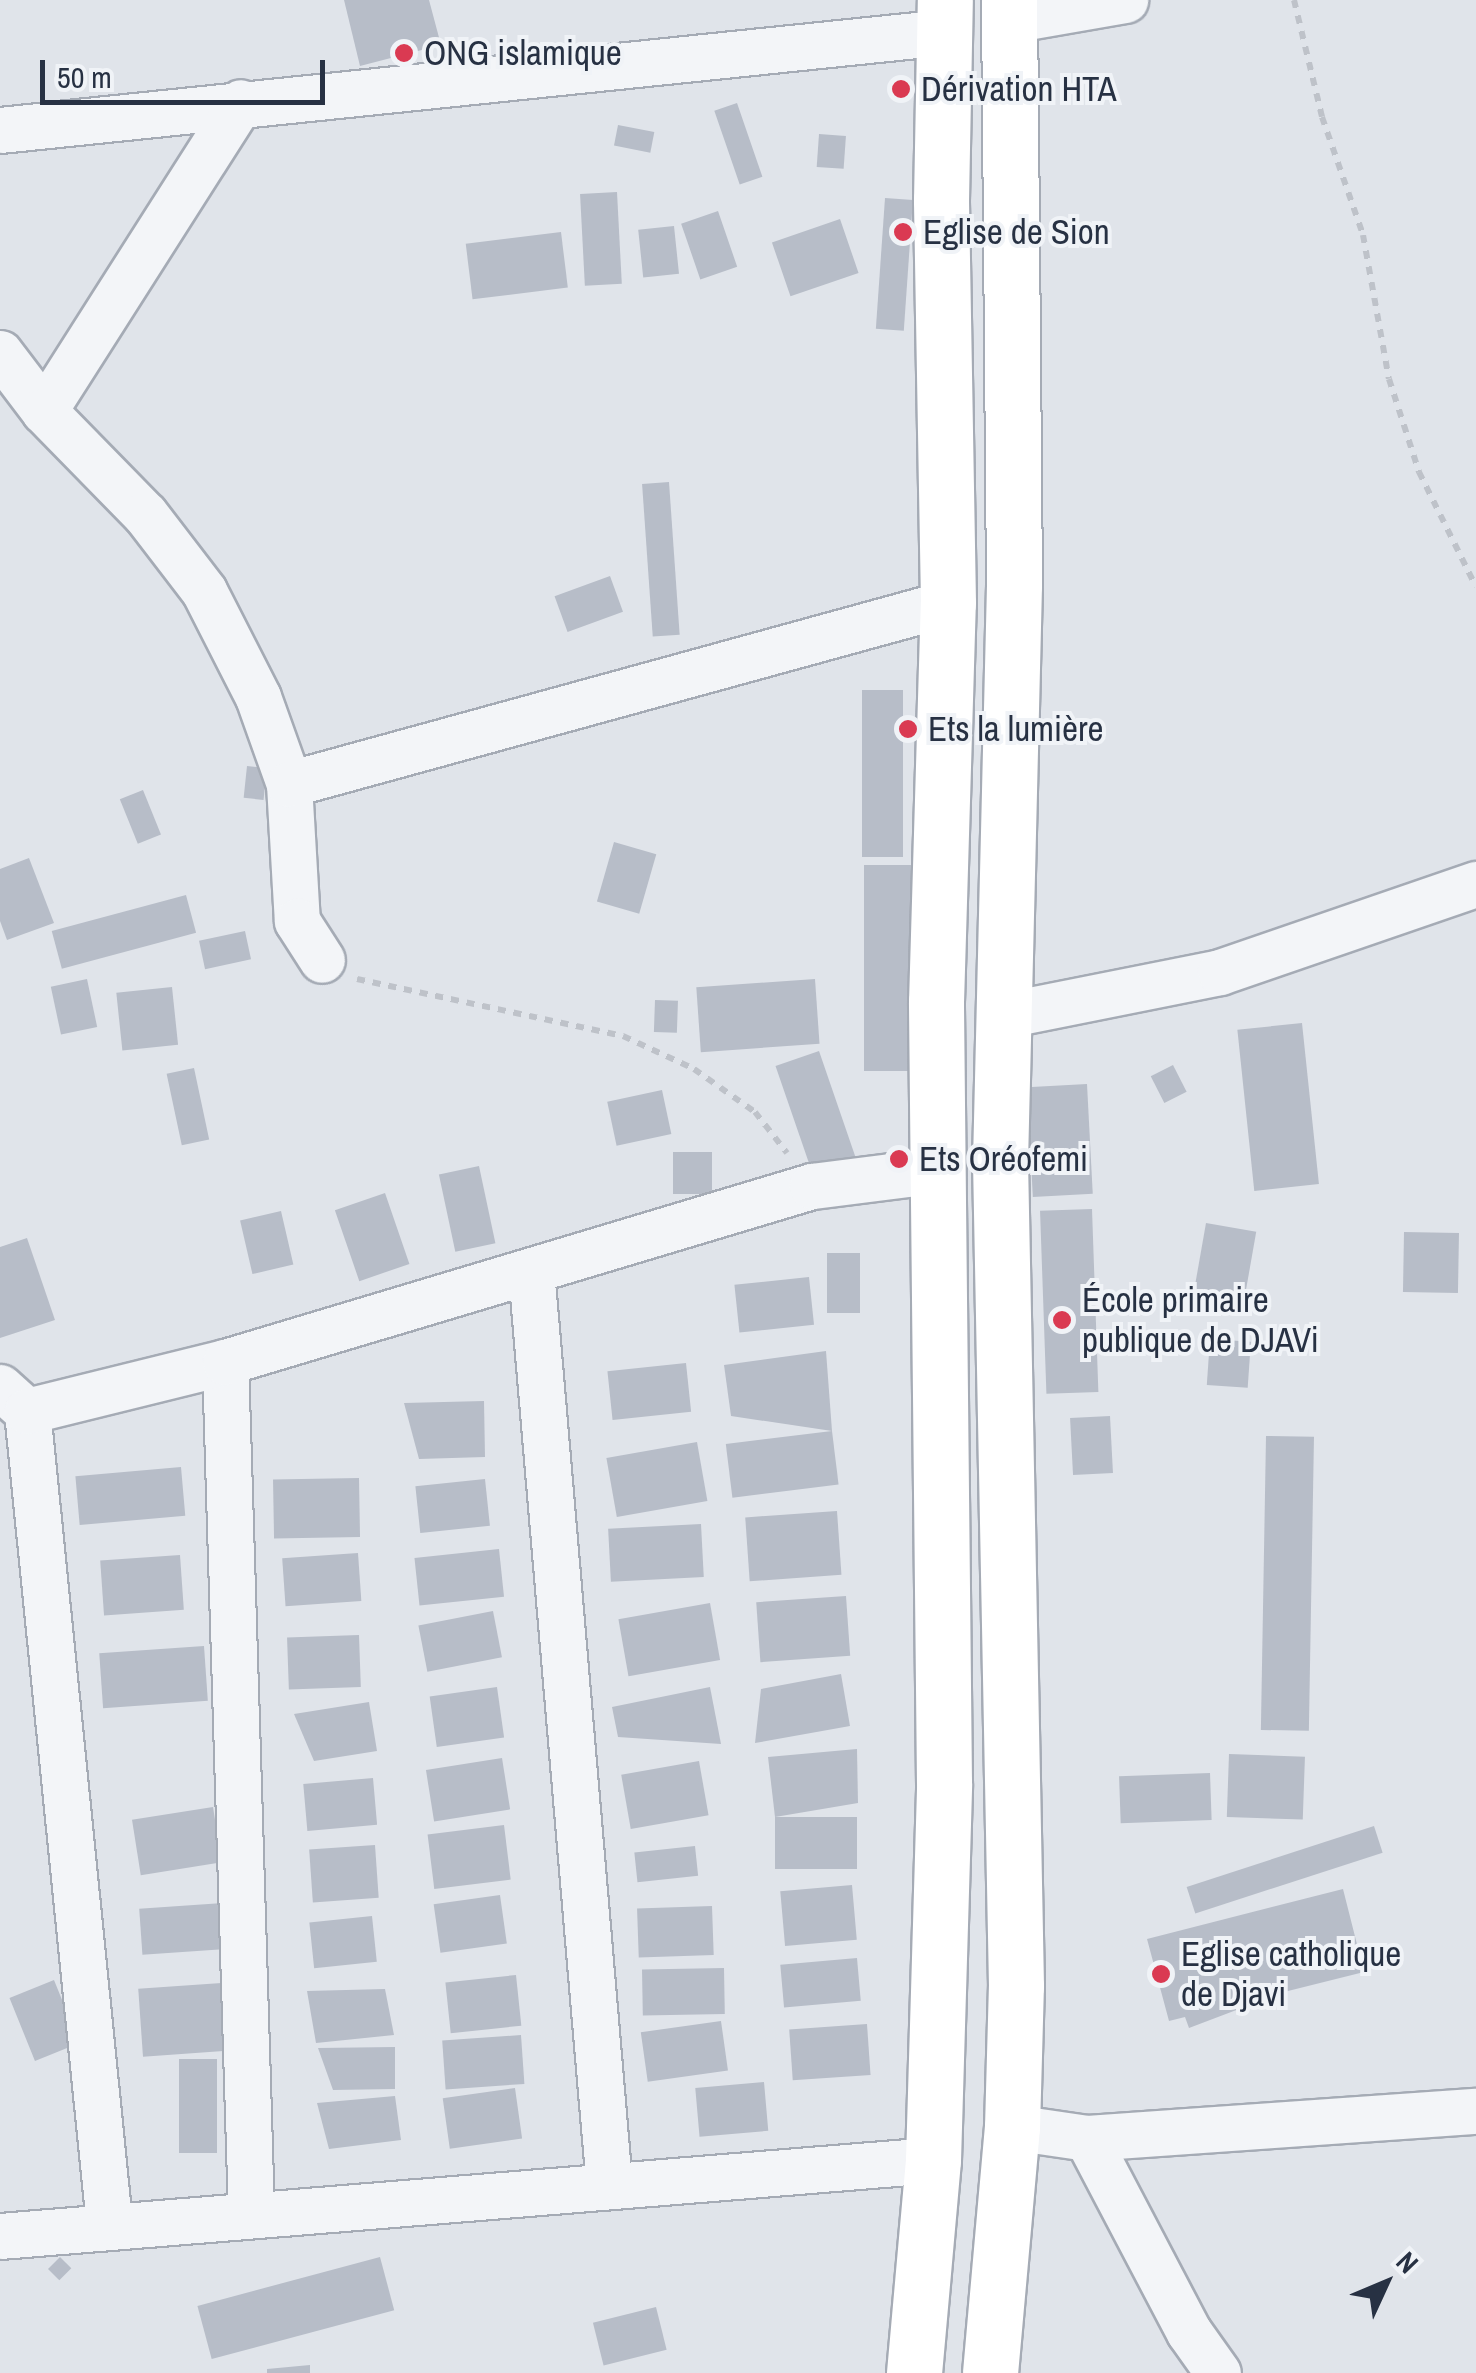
<!DOCTYPE html>
<meta charset="utf-8">
<style>
body{margin:0}
#map{position:relative;width:1476px;height:2373px;overflow:hidden;background:#e0e4ea;font-family:"Archivo Narrow",sans-serif}
div>[style]{position:absolute}
.building>*{inset:0;background:#b7bdc8;transform-origin:0 0}
.path>*{height:6px;margin-top:-3px;transform-origin:0;background:repeating-linear-gradient(90deg,#bec2c9 0 8px,transparent 0 16px)}
.roads{filter:drop-shadow(2px 0 #a5abb5) drop-shadow(-2px 0 #a5abb5) drop-shadow(0 2px #a5abb5) drop-shadow(0 -2px #a5abb5)}
.street>*{height:45px;margin:-22.5px;padding:0 22.5px;transform-origin:22.5px;border-radius:22.5px;background:#f3f5f8}
.primary>*{height:55px;margin:-27.5px;padding:0 27.5px;transform-origin:27.5px;border-radius:27.5px;background:#fff}
.dots>*{width:28px;height:28px;translate:-50% -50%;box-sizing:border-box;border:5px solid #f0f3f7;border-radius:50%}
span{translate:-50% -50%;white-space:nowrap;text-align:center;line-height:1.15;-webkit-text-stroke:8px #f0f3f7;paint-order:stroke}
.poi-label{font-size:35px;color:#273143}
.left{translate:0 -50%;text-align:left}
.north{position:absolute;left:1336px;top:2233px;width:100px;height:100px;-webkit-text-stroke:8px #f0f3f7;paint-order:stroke;rotate:46deg;font-size:28px;font-weight:700;line-height:40px;text-align:center;color:#273143}
.north::after{content:'';display:block;margin:auto;width:35px;height:45px;background:#273143;clip-path:polygon(50% 0,100% 100%,50% 72%,0 100%)}
.scale{position:absolute;left:40px;top:60px;width:285px;height:45px;box-sizing:border-box;border:5px solid #273143;border-top:0;padding-left:12px;font-size:30px;line-height:35px;white-space:nowrap;color:#273143;-webkit-text-stroke:8px #f0f3f7;paint-order:stroke}
</style>
<div id="map">
<div class="building">
<div style="clip-path:polygon(344px 0,429px 0,441px 45px,360px 66px)"></div>
<div style="left:737px;top:103px;width:78px;height:24px;rotate:71deg"></div>
<div style="left:618px;top:125px;width:37px;height:21px;rotate:11deg"></div>
<div style="left:819px;top:134px;width:27px;height:33px;rotate:4deg"></div>
<div style="left:617px;top:192px;width:92px;height:37px;rotate:87deg"></div>
<div style="left:885px;top:198px;width:28px;height:131px;rotate:4deg"></div>
<div style="left:718px;top:211px;width:59px;height:39px;rotate:71deg"></div>
<div style="left:840px;top:219px;width:57px;height:72px;rotate:71deg"></div>
<div style="left:674px;top:226px;width:48px;height:36px;rotate:84deg"></div>
<div style="left:561px;top:232px;width:56px;height:96px;rotate:83deg"></div>
<div style="left:669px;top:482px;width:153px;height:27px;rotate:86deg"></div>
<div style="left:610px;top:576px;width:38px;height:59px;rotate:70deg"></div>
<div style="left:862px;top:690px;width:41px;height:167px"></div>
<div style="left:247px;top:766px;width:20px;height:32px;rotate:6deg"></div>
<div style="left:143px;top:790px;width:48px;height:25px;rotate:68deg"></div>
<div style="left:614px;top:842px;width:44px;height:62px;rotate:16deg"></div>
<div style="clip-path:polygon(29px 858px,54px 923px,7px 940px,0 921px,0 869px)"></div>
<div style="left:864px;top:865px;width:47px;height:206px"></div>
<div style="left:186px;top:895px;width:39px;height:139px;rotate:75deg"></div>
<div style="left:245px;top:931px;width:29px;height:47px;rotate:78deg"></div>
<div style="left:87px;top:979px;width:49px;height:37px;rotate:78deg"></div>
<div style="left:815px;top:979px;width:65px;height:119px;rotate:86deg"></div>
<div style="left:172px;top:987px;width:58px;height:56px;rotate:84deg"></div>
<div style="left:655px;top:1000px;width:23px;height:32px;rotate:2deg"></div>
<div style="left:1302px;top:1023px;width:162px;height:65px;rotate:84deg"></div>
<div style="left:819px;top:1051px;width:117px;height:46px;rotate:71deg"></div>
<div style="left:1173px;top:1065px;width:30px;height:25px;rotate:63deg"></div>
<div style="left:194px;top:1068px;width:73px;height:28px;rotate:78deg"></div>
<div style="left:1087px;top:1084px;width:110px;height:60px;rotate:87deg"></div>
<div style="left:662px;top:1090px;width:45px;height:56px;rotate:78deg"></div>
<div style="left:673px;top:1152px;width:39px;height:42px"></div>
<div style="left:479px;top:1166px;width:79px;height:41px;rotate:78deg"></div>
<div style="left:385px;top:1193px;width:75px;height:53px;rotate:71deg"></div>
<div style="left:1092px;top:1209px;width:183px;height:52px;rotate:88deg"></div>
<div style="left:281px;top:1211px;width:55px;height:42px;rotate:77deg"></div>
<div style="left:1206px;top:1223px;width:51px;height:69px;rotate:10deg"></div>
<div style="left:1404px;top:1232px;width:55px;height:60px;rotate:1deg"></div>
<div style="clip-path:polygon(27px 1238px,55px 1320px,0 1338px,0 1247px)"></div>
<div style="left:827px;top:1253px;width:33px;height:60px"></div>
<div style="left:809px;top:1277px;width:48px;height:75px;rotate:84deg"></div>
<div style="left:1210px;top:1339px;width:41px;height:46px;rotate:4deg"></div>
<div style="clip-path:polygon(826px 1351px,832px 1431px,731px 1416px,724px 1365px)"></div>
<div style="left:686px;top:1363px;width:49px;height:79px;rotate:84deg"></div>
<div style="clip-path:polygon(484px 1401px,485px 1457px,419px 1459px,404px 1403px)"></div>
<div style="left:1110px;top:1416px;width:57px;height:40px;rotate:87deg"></div>
<div style="left:832px;top:1431px;width:54px;height:107px;rotate:83deg"></div>
<div style="left:1266px;top:1436px;width:48px;height:294px;rotate:1deg"></div>
<div style="left:697px;top:1442px;width:60px;height:92px;rotate:80deg"></div>
<div style="left:181px;top:1467px;width:49px;height:106px;rotate:85deg"></div>
<div style="left:359px;top:1478px;width:59px;height:86px;rotate:89deg"></div>
<div style="left:485px;top:1479px;width:47px;height:70px;rotate:84deg"></div>
<div style="left:837px;top:1511px;width:64px;height:92px;rotate:86deg"></div>
<div style="left:701px;top:1524px;width:53px;height:93px;rotate:87deg"></div>
<div style="left:499px;top:1549px;width:48px;height:85px;rotate:84deg"></div>
<div style="left:358px;top:1553px;width:48px;height:76px;rotate:86deg"></div>
<div style="left:180px;top:1555px;width:55px;height:80px;rotate:86deg"></div>
<div style="left:846px;top:1596px;width:60px;height:90px;rotate:86deg"></div>
<div style="left:710px;top:1603px;width:58px;height:93px;rotate:80deg"></div>
<div style="left:493px;top:1611px;width:47px;height:76px;rotate:79deg"></div>
<div style="left:359px;top:1635px;width:52px;height:72px;rotate:88deg"></div>
<div style="left:204px;top:1646px;width:55px;height:105px;rotate:86deg"></div>
<div style="clip-path:polygon(841px 1674px,850px 1726px,755px 1743px,761px 1689px)"></div>
<div style="left:497px;top:1687px;width:51px;height:68px;rotate:82deg"></div>
<div style="clip-path:polygon(710px 1687px,721px 1744px,618px 1737px,612px 1707px)"></div>
<div style="clip-path:polygon(369px 1702px,377px 1751px,314px 1761px,294px 1714px)"></div>
<div style="clip-path:polygon(857px 1749px,858px 1803px,775px 1817px,768px 1757px)"></div>
<div style="left:1229px;top:1754px;width:76px;height:63px;rotate:2deg"></div>
<div style="left:502px;top:1758px;width:52px;height:77px;rotate:81deg"></div>
<div style="left:699px;top:1761px;width:55px;height:79px;rotate:80deg"></div>
<div style="left:1210px;top:1773px;width:47px;height:91px;rotate:88deg"></div>
<div style="left:373px;top:1778px;width:47px;height:70px;rotate:85deg"></div>
<div style="left:213px;top:1807px;width:56px;height:82px;rotate:81deg"></div>
<div style="left:775px;top:1817px;width:82px;height:52px"></div>
<div style="left:504px;top:1825px;width:55px;height:77px;rotate:83deg"></div>
<div style="left:1374px;top:1826px;width:28px;height:197px;rotate:72deg"></div>
<div style="left:375px;top:1845px;width:53px;height:66px;rotate:86deg"></div>
<div style="left:695px;top:1846px;width:30px;height:61px;rotate:84deg"></div>
<div style="left:852px;top:1885px;width:55px;height:72px;rotate:85deg"></div>
<div style="clip-path:polygon(1343px 1889px,1364px 1972px,1284px 1992px,1189px 2028px,1185px 2017px,1169px 2021px,1147px 1939px)"></div>
<div style="left:500px;top:1895px;width:49px;height:67px;rotate:82deg"></div>
<div style="left:223px;top:1903px;width:46px;height:84px;rotate:86deg"></div>
<div style="left:712px;top:1906px;width:49px;height:75px;rotate:88deg"></div>
<div style="left:372px;top:1916px;width:46px;height:63px;rotate:84deg"></div>
<div style="left:857px;top:1958px;width:43px;height:77px;rotate:85deg"></div>
<div style="left:724px;top:1968px;width:46px;height:82px;rotate:89deg"></div>
<div style="left:516px;top:1975px;width:51px;height:71px;rotate:84deg"></div>
<div style="left:54px;top:1980px;width:68px;height:48px;rotate:68deg"></div>
<div style="left:236px;top:1982px;width:68px;height:98px;rotate:86deg"></div>
<div style="clip-path:polygon(385px 1989px,394px 2035px,316px 2043px,307px 1991px)"></div>
<div style="left:721px;top:2021px;width:50px;height:81px;rotate:82deg"></div>
<div style="left:867px;top:2024px;width:51px;height:78px;rotate:86deg"></div>
<div style="left:521px;top:2035px;width:49px;height:79px;rotate:86deg"></div>
<div style="clip-path:polygon(395px 2047px,395px 2089px,333px 2090px,318px 2048px)"></div>
<div style="left:179px;top:2059px;width:38px;height:94px"></div>
<div style="left:764px;top:2082px;width:49px;height:69px;rotate:85deg"></div>
<div style="left:515px;top:2088px;width:51px;height:73px;rotate:82deg"></div>
<div style="clip-path:polygon(395px 2096px,401px 2140px,329px 2149px,317px 2103px)"></div>
<div style="left:60px;top:2257px;width:16px;height:17px;rotate:45deg"></div>
<div style="left:380px;top:2257px;width:55px;height:189px;rotate:75deg"></div>
<div style="left:656px;top:2307px;width:44px;height:65px;rotate:76deg"></div>
<div style="clip-path:polygon(310px 2365px,310px 2373px,267px 2373px,267px 2369px)"></div>
</div>
<div class="path">
<div style="left:1294px;top:0;width:120px;rotate:76.5deg"></div>
<div style="left:1322px;top:117px;width:125px;rotate:70.8deg"></div>
<div style="left:1363px;top:235px;width:146px;rotate:79.8deg"></div>
<div style="left:1389px;top:379px;width:98px;rotate:72.1deg"></div>
<div style="left:1419px;top:472px;width:128px;rotate:63.6deg"></div>
<div style="left:357px;top:979px;width:272px;rotate:12.1deg"></div>
<div style="left:623px;top:1036px;width:78px;rotate:24.9deg"></div>
<div style="left:694px;top:1069px;width:75px;rotate:35.2deg"></div>
<div style="left:755px;top:1112px;width:52px;rotate:52deg"></div>
</div>
<div class="roads">
<div class="street">
<div style="left:1010px;top:20px;width:117px;rotate:-9.9deg"></div>
<div style="left:0;top:130px;width:950px;rotate:-5.92deg"></div>
<div style="left:0;top:353px;width:73px;rotate:52.8deg"></div>
<div style="left:44px;top:411px;width:366px;rotate:-57.5deg"></div>
<div style="left:44px;top:411px;width:144px;rotate:45.6deg"></div>
<div style="left:145px;top:514px;width:97px;rotate:52.5deg"></div>
<div style="left:204px;top:591px;width:119px;rotate:63deg"></div>
<div style="left:258px;top:697px;width:92px;rotate:70.4deg"></div>
<div style="left:289px;top:784px;width:137px;rotate:86.7deg"></div>
<div style="left:297px;top:921px;width:46px;rotate:57.3deg"></div>
<div style="left:289px;top:784px;width:683px;rotate:-15.36deg"></div>
<div style="left:1000px;top:1016px;width:224px;rotate:-11.3deg"></div>
<div style="left:1220px;top:972px;width:271px;rotate:-19deg"></div>
<div style="left:531px;top:1271px;width:916px;rotate:85.12deg"></div>
<div style="left:225px;top:1362px;width:853px;rotate:88.25deg"></div>
<div style="left:0;top:1387px;width:36px;rotate:42deg"></div>
<div style="left:27px;top:1411px;width:816px;rotate:84.23deg"></div>
<div style="left:27px;top:1411px;width:204px;rotate:-13.9deg"></div>
<div style="left:225px;top:1362px;width:613px;rotate:-16.69deg"></div>
<div style="left:812px;top:1186px;width:128px;rotate:-7.2deg"></div>
<div style="left:1012px;top:2127px;width:76px;rotate:8.3deg"></div>
<div style="left:1087px;top:2138px;width:390px;rotate:-4deg"></div>
<div style="left:1087px;top:2138px;width:219px;rotate:62.3deg"></div>
<div style="left:1189px;top:2332px;width:50px;rotate:54.7deg"></div>
<div style="left:0;top:2236px;width:936px;rotate:-4.66deg"></div>
</div>
<div class="primary">
<div style="left:914px;top:2373px;width:214px;rotate:-84.9deg"></div>
<div style="left:933px;top:2160px;width:377px;rotate:-88.3deg"></div>
<div style="left:944px;top:1783px;width:781px;rotate:-90.59deg"></div>
<div style="left:936px;top:1002px;width:399px;rotate:-88.3deg"></div>
<div style="left:948px;top:603px;width:403px;rotate:-91deg"></div>
<div style="left:941px;top:200px;width:200px;rotate:-88.9deg"></div>
<div style="left:990px;top:2373px;width:247px;rotate:-84.9deg"></div>
<div style="left:1012px;top:2127px;width:141px;rotate:-88.4deg"></div>
<div style="left:1016px;top:1986px;width:824px;rotate:-91.11deg"></div>
<div style="left:1000px;top:1162px;width:577px;rotate:-88.61deg"></div>
<div style="left:1014px;top:585px;width:585px;rotate:-90.49deg"></div>
</div>
</div>
<div class="dots">
<div style="left:404px;top:53px;background:#da3a52"></div>
<div style="left:901px;top:89px;background:#da3a52"></div>
<div style="left:903px;top:232px;background:#da3a52"></div>
<div style="left:908px;top:729px;background:#da3a52"></div>
<div style="left:899px;top:1159px;background:#da3a52"></div>
<div style="left:1062px;top:1320px;background:#da3a52"></div>
<div style="left:1161px;top:1974px;background:#da3a52"></div>
</div>
<div class="poi-label">
<span class="left" style="left:424px;top:53px">ONG islamique</span>
<span class="left" style="left:921px;top:89px">Dérivation HTA</span>
<span class="left" style="left:923px;top:232px">Eglise de Sion</span>
<span class="left" style="left:928px;top:729px">Ets la lumière</span>
<span class="left" style="left:919px;top:1159px">Ets Oréofemi</span>
<span class="left" style="left:1082px;top:1320px">École primaire<br>publique de DJAVi</span>
<span class="left" style="left:1181px;top:1974px">Eglise catholique<br>de Djavi</span>
</div>
<div class="north">N</div>
<div class="scale">50 m</div>
</div>
